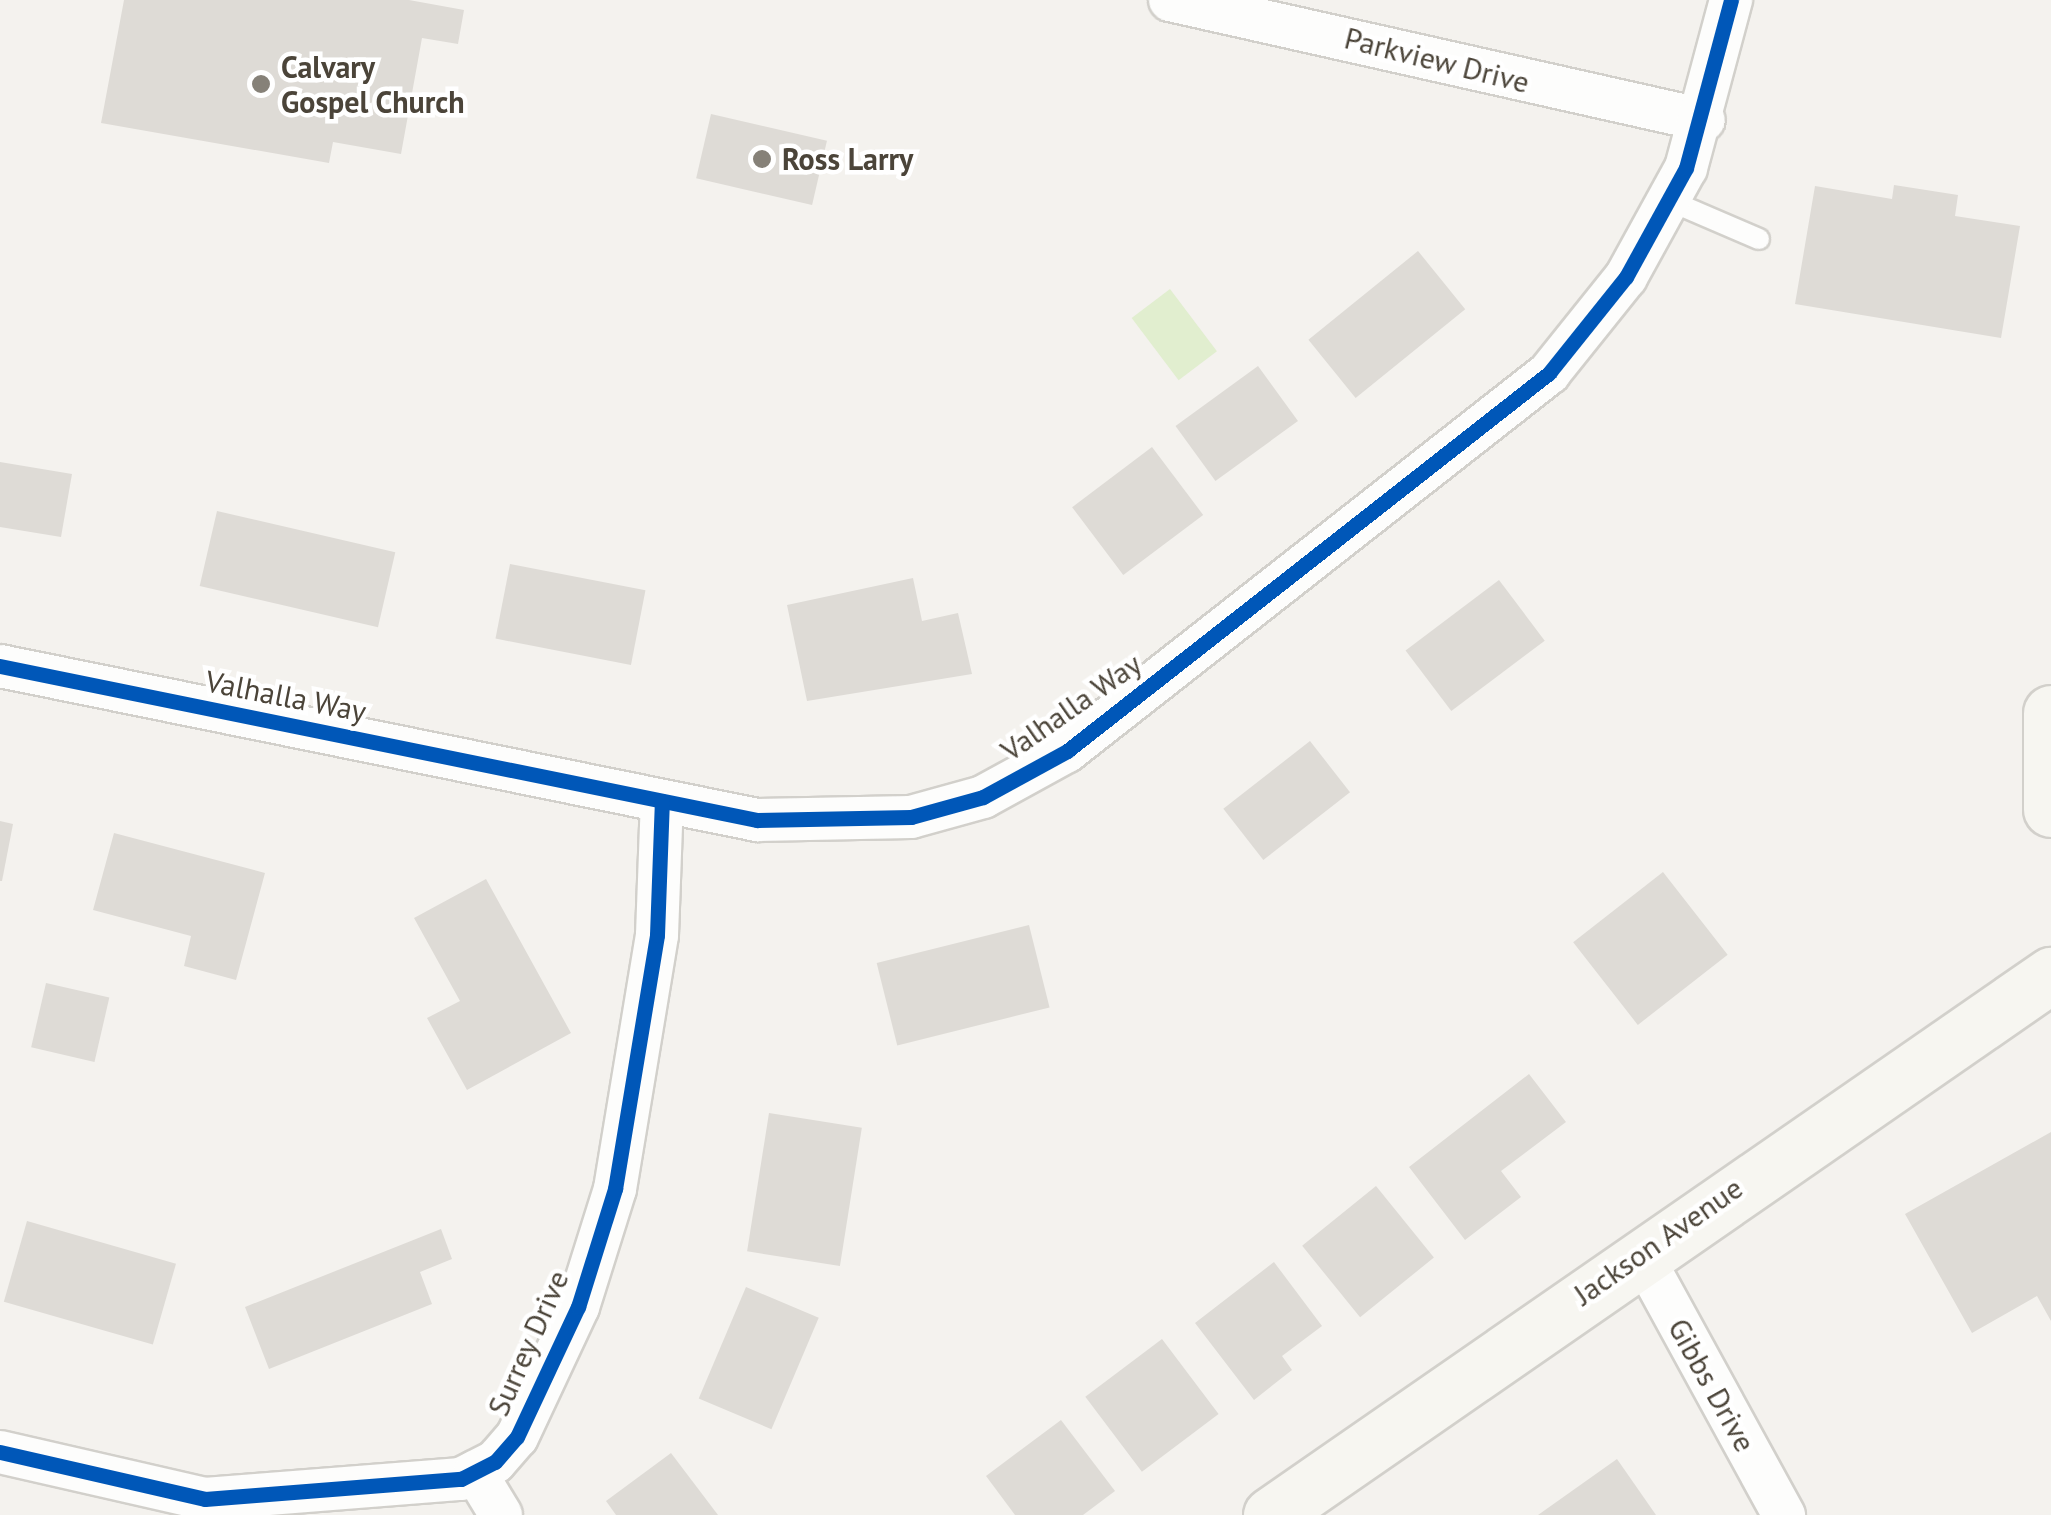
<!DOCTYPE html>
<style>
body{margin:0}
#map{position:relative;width:2051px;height:1515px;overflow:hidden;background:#f4f2ee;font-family:"PT Sans",sans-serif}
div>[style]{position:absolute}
.green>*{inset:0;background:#e1eecf;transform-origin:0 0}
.building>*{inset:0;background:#dedbd6;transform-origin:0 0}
.roads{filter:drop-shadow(2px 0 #d2d0cb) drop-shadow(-2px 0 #d2d0cb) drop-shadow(0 2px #d2d0cb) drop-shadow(0 -2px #d2d0cb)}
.lane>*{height:20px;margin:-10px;padding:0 10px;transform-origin:10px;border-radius:10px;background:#fdfdfc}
.street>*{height:42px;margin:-21px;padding:0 21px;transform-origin:21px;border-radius:21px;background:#fdfdfc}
.secondary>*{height:55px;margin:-27.5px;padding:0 27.5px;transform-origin:27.5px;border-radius:27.5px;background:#f7f6f1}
.cycleway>*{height:15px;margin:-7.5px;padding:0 7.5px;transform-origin:7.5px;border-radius:7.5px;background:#0057b8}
.dots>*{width:28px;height:28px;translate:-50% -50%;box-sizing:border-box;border:5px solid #fff;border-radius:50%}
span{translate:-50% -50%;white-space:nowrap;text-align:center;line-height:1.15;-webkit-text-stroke:9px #fff;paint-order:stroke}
.street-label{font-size:30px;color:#4b4439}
.poi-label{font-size:30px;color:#4b4439;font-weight:700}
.left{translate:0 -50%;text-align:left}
</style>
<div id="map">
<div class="green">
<div style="left:1170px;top:289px;width:78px;height:48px;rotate:53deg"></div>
</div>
<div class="building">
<div style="clip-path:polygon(124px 0,409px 0,464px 10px,458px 44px,422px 38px,401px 154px,333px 142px,329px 163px,101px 123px)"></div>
<div style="left:711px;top:114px;width:119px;height:66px;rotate:13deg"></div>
<div style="clip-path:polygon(1894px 185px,1958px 195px,1955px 216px,2020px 226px,2001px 338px,1795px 304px,1815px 186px,1892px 199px)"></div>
<div style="left:1418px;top:251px;width:75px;height:141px;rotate:51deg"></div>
<div style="left:1258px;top:366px;width:68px;height:102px;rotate:54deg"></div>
<div style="left:1152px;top:447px;width:85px;height:100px;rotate:53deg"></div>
<div style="clip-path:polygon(0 462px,72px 474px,61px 537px,0 527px)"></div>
<div style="left:217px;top:511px;width:183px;height:77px;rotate:13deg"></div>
<div style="left:510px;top:564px;width:138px;height:76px;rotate:11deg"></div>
<div style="clip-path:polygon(913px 578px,922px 621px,958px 613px,972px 674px,807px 701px,787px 605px)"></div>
<div style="left:1499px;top:580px;width:76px;height:117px;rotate:53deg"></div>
<div style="left:1310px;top:741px;width:65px;height:110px;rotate:52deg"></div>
<div style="clip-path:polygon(0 821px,13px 824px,2px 881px,0 881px)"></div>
<div style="clip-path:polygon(114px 833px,265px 873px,236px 980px,184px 966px,191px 936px,93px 910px)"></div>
<div style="left:1663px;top:872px;width:105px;height:114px;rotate:52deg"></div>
<div style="clip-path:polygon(486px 879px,571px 1033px,467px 1090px,427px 1018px,460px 1001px,414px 918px)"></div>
<div style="left:1029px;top:925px;width:85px;height:157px;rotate:76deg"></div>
<div style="left:46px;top:983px;width:65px;height:66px;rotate:13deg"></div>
<div style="clip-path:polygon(1529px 1074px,1566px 1122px,1501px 1171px,1521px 1197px,1465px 1240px,1409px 1167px)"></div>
<div style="left:769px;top:1113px;width:94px;height:140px;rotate:9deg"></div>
<div style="clip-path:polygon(2051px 1132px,2051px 1321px,2037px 1296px,1972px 1333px,1905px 1214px)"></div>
<div style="left:1376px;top:1186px;width:92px;height:95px;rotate:51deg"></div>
<div style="left:27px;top:1221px;width:155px;height:84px;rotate:16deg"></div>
<div style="clip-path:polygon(441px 1229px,452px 1259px,420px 1272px,432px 1304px,269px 1369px,245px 1307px)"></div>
<div style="clip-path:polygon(1274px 1262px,1322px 1326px,1282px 1356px,1292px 1370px,1254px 1400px,1195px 1323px)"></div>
<div style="left:746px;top:1287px;width:79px;height:121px;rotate:23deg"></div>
<div style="left:1162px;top:1339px;width:94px;height:96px;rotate:53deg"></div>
<div style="clip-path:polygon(1061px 1420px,1115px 1491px,1083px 1515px,1015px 1515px,986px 1476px)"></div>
<div style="clip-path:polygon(671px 1453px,718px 1515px,616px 1515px,606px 1501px)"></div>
<div style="clip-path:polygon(1617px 1459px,1656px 1515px,1538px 1515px)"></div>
</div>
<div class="roads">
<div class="lane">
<div style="left:1668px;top:200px;width:99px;rotate:23.2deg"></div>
</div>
<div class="street">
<div style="left:1170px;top:0;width:547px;rotate:12.67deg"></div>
<div style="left:0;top:666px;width:773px;rotate:11.5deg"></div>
<div style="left:757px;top:820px;width:154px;rotate:-1.1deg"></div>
<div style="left:911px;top:817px;width:75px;rotate:-15.5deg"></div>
<div style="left:983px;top:797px;width:96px;rotate:-28.7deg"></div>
<div style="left:1067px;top:751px;width:613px;rotate:-38.1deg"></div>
<div style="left:1549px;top:373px;width:123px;rotate:-51.3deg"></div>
<div style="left:1626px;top:277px;width:124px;rotate:-61.2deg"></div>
<div style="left:1686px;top:168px;width:174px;rotate:-75deg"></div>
<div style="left:1641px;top:1254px;width:298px;rotate:61.3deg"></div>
<div style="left:0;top:1452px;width:210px;rotate:12.9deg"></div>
<div style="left:205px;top:1499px;width:257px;rotate:-4.5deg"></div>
<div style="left:461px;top:1479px;width:38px;rotate:-27deg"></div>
<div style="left:495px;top:1462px;width:33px;rotate:-49deg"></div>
<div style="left:517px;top:1437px;width:144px;rotate:-64.9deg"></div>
<div style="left:578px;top:1307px;width:124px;rotate:-72.6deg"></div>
<div style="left:615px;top:1189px;width:257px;rotate:-80.6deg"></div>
<div style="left:657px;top:935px;width:134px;rotate:-87.9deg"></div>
<div style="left:475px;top:1472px;width:50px;rotate:58.8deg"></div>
</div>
<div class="secondary">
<div style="left:2051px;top:713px;width:96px;rotate:90deg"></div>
<div style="left:1271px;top:1515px;width:949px;rotate:-34.7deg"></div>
</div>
</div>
<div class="cycleway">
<div style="left:0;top:666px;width:773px;rotate:11.5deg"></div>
<div style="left:757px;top:820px;width:154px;rotate:-1.1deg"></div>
<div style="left:911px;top:817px;width:75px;rotate:-15.5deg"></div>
<div style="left:983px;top:797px;width:96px;rotate:-28.7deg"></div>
<div style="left:1067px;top:751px;width:613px;rotate:-38.1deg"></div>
<div style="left:1549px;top:373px;width:123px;rotate:-51.3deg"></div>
<div style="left:1626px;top:277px;width:124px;rotate:-61.2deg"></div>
<div style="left:1686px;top:168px;width:174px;rotate:-75deg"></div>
<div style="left:0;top:1452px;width:210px;rotate:12.9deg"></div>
<div style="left:205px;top:1499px;width:257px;rotate:-4.5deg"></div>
<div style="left:461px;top:1479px;width:38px;rotate:-27deg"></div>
<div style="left:495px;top:1462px;width:33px;rotate:-49deg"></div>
<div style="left:517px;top:1437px;width:144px;rotate:-64.9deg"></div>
<div style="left:578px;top:1307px;width:124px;rotate:-72.6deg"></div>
<div style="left:615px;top:1189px;width:257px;rotate:-80.6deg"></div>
<div style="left:657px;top:935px;width:134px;rotate:-87.9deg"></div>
</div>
<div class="dots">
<div style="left:261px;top:84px;background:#868178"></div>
<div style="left:762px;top:159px;background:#868178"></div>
</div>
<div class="street-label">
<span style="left:1437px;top:60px;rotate:14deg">Parkview Drive</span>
<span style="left:286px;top:696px;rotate:11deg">Valhalla Way</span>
<span style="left:1071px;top:707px;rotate:-35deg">Valhalla Way</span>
<span style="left:1658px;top:1241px;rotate:-35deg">Jackson Avenue</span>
<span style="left:528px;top:1343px;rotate:-66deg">Surrey Drive</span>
<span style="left:1712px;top:1385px;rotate:61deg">Gibbs Drive</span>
</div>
<div class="poi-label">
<span class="left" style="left:281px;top:84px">Calvary<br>Gospel Church</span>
<span class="left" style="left:782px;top:159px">Ross Larry</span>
</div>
</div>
